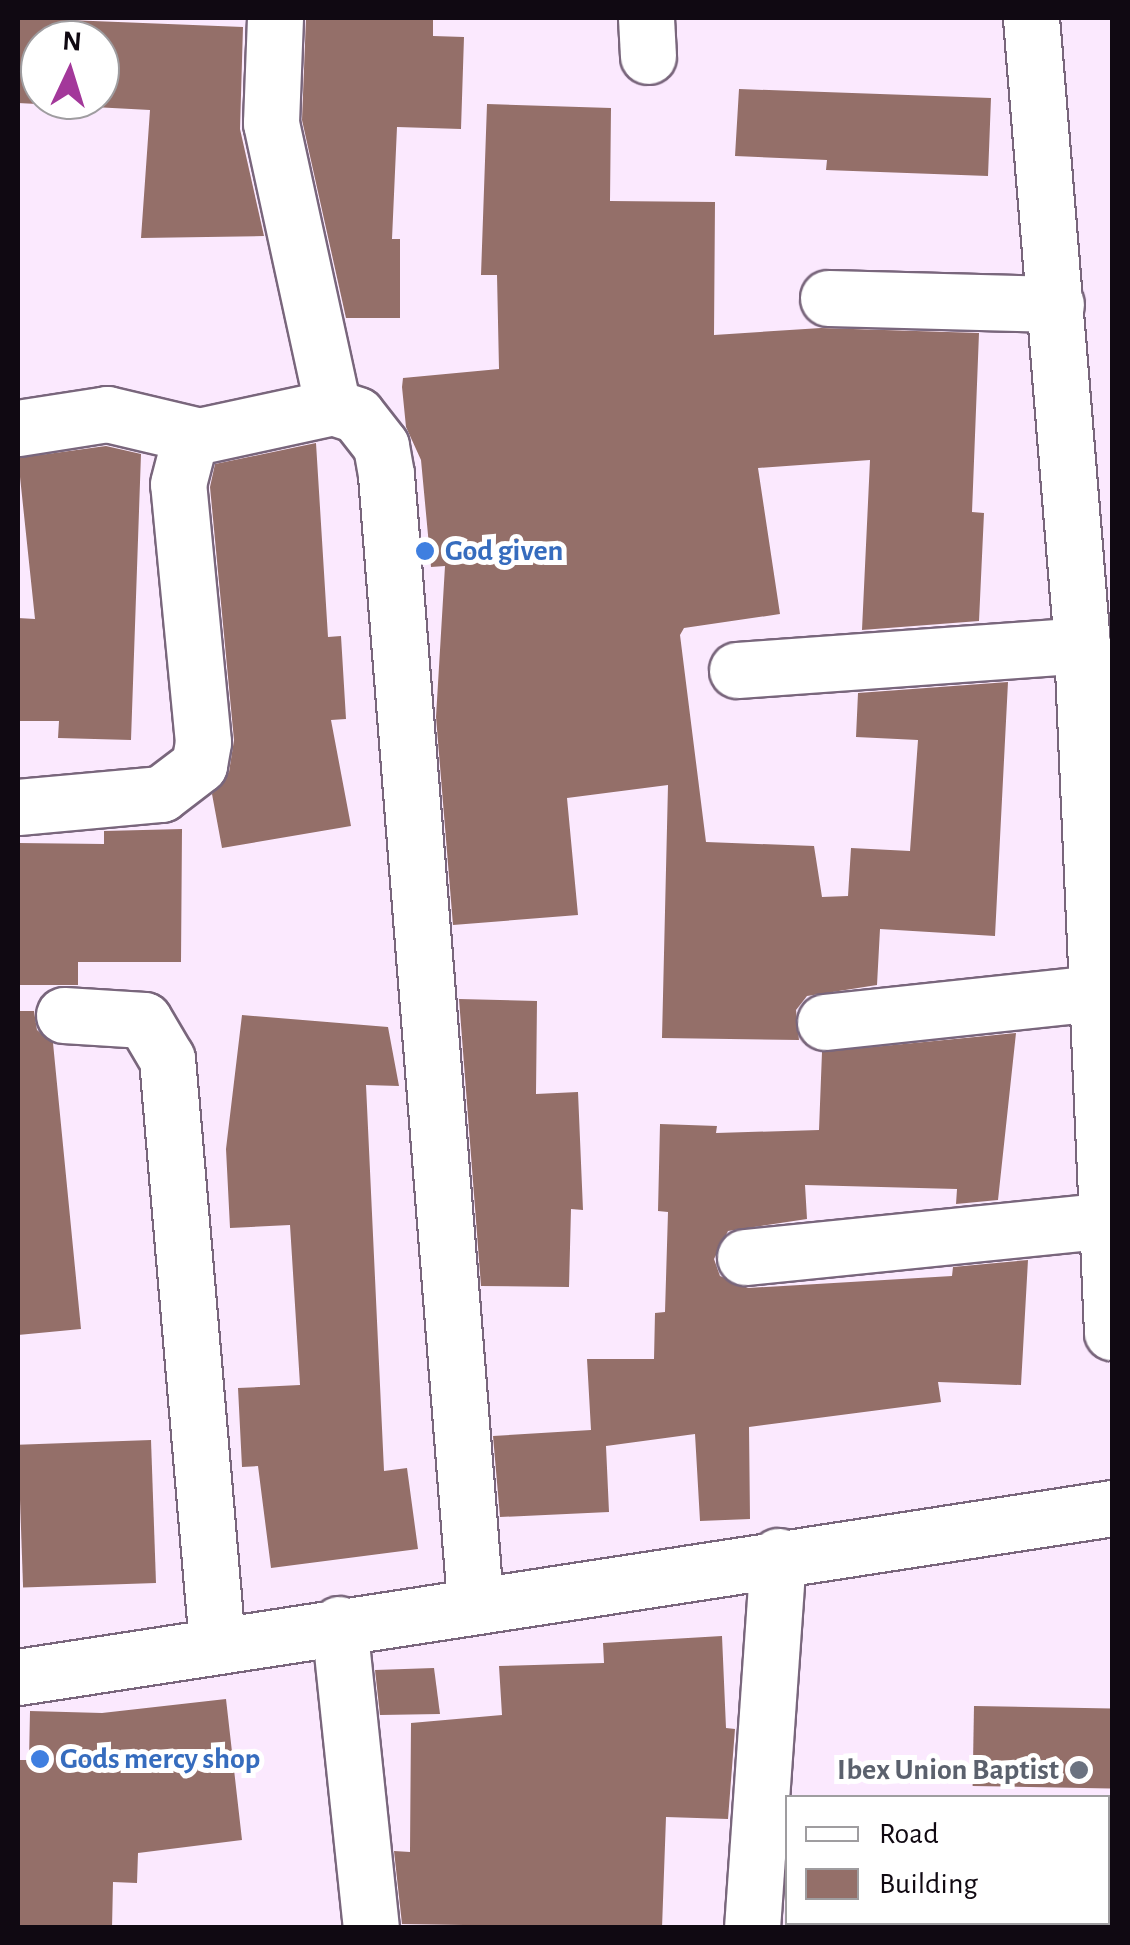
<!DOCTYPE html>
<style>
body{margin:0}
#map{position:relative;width:1130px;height:1945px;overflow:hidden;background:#fbe9fe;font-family:"Alegreya Sans",sans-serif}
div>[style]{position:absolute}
.building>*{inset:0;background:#946f69;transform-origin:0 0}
.roads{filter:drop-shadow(2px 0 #79667c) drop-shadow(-2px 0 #79667c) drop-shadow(0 2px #79667c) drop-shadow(0 -2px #79667c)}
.minor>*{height:55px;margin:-27.5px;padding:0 27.5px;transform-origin:27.5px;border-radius:27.5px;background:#fff}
.dots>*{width:28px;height:28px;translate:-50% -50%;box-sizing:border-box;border:5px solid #fff;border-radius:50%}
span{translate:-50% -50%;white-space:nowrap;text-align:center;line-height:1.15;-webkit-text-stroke:10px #fff;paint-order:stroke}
.shop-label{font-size:30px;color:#366cbe;font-weight:700}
.left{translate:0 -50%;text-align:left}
.worship-label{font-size:30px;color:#5b616d;font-weight:700}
.right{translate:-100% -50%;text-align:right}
.frame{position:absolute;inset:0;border:20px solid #100912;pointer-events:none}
.legend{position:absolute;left:785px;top:1795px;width:325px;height:130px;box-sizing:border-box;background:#fff;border:2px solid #9f9da0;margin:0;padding:12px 18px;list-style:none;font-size:30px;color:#100912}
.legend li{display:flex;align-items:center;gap:20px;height:50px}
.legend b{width:50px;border:2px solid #9f9da0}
.north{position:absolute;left:20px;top:20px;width:100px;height:100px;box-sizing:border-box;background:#fff;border:2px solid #9f9da0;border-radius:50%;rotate:4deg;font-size:28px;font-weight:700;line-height:40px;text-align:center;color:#100912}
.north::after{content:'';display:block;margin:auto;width:35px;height:45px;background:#a3389a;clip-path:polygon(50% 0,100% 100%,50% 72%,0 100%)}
</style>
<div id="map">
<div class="building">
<div style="clip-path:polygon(evenodd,18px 18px,243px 27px,240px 129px,264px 236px,141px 238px,150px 110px,18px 103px,18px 18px,40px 40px,100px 40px,100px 100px,40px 100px,40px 40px)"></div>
<div style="clip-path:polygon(306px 18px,433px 18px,433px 36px,464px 37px,461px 129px,397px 127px,392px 239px,400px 239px,400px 318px,346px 318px,302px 120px)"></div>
<div style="clip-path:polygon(739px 89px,991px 98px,988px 176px,826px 170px,827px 160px,735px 156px)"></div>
<div style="clip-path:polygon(487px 104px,611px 108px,610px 201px,715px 202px,714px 335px,821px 328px,979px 333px,972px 512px,984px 513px,979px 621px,862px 630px,870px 460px,758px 468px,780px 614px,684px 628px,680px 635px,706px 842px,814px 846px,822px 897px,848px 896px,851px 848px,910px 851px,918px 740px,856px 737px,858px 693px,1008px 682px,995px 936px,880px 929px,877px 985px,807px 996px,796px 1010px,799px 1040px,662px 1038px,668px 785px,567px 798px,578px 915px,453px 925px,436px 717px,445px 566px,431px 567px,421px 460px,406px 427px,402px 387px,403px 378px,499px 369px,497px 275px,481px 275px)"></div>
<div style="clip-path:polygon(316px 443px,328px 637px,341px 636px,346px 719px,331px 720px,351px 826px,222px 848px,212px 794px,229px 772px,234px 740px,210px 487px,215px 464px)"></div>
<div style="clip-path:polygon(106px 446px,141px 454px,131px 740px,58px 738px,59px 721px,18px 721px,18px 618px,35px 619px,18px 458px)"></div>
<div style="clip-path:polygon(182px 829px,181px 962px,78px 962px,78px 985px,18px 985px,18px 843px,104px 844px,104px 831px)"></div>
<div style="clip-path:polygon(459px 999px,537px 1001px,536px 1094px,578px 1092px,583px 1210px,571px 1209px,569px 1287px,481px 1286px)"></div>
<div style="clip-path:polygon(18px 1011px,34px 1011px,37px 1030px,53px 1043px,81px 1329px,18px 1335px)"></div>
<div style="clip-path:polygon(242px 1015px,388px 1027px,399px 1086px,366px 1085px,384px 1471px,407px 1468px,418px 1549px,271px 1568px,258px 1466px,242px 1467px,238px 1388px,300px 1385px,290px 1225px,230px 1228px,226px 1149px)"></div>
<div style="clip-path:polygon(1016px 1033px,998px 1200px,956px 1204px,957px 1189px,805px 1185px,807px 1219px,728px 1231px,714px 1259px,720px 1276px,748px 1288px,952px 1276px,953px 1267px,1028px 1260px,1021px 1385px,938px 1382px,941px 1402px,749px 1427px,750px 1519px,700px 1521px,695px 1434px,606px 1446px,609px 1512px,500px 1517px,493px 1436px,591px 1430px,587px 1359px,654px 1359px,655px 1313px,665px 1312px,668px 1212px,658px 1211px,660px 1124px,717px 1126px,716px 1133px,819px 1130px,822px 1052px)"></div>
<div style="left:151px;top:1440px;width:143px;height:133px;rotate:88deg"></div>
<div style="clip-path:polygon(722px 1636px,726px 1728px,735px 1729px,728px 1819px,666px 1817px,662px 1928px,402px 1924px,394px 1851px,410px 1852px,411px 1723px,502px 1715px,499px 1666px,604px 1663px,603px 1643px)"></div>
<div style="clip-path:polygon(434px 1668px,440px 1714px,380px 1715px,375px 1670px)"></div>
<div style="clip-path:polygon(226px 1699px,242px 1840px,138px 1853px,137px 1883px,113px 1882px,112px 1928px,18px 1928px,18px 1760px,29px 1760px,30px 1711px,102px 1713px)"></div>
<div style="left:974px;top:1706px;width:138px;height:80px;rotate:1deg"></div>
</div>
<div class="roads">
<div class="minor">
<div style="left:275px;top:18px;width:105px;rotate:92.2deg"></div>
<div style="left:271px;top:123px;width:291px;rotate:77.7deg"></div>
<div style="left:646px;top:18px;width:38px;rotate:87deg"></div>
<div style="left:1031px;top:18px;width:629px;rotate:85.35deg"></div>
<div style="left:1082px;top:645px;width:688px;rotate:87.5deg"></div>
<div style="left:828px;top:298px;width:228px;rotate:1.5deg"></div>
<div style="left:18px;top:428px;width:90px;rotate:-8.9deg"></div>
<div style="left:107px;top:414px;width:90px;rotate:13.4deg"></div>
<div style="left:737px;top:670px;width:346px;rotate:-4.1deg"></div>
<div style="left:18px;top:807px;width:144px;rotate:-5.2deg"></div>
<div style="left:161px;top:794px;width:48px;rotate:-37.3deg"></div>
<div style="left:199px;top:765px;width:23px;rotate:-80deg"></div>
<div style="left:203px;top:742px;width:259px;rotate:-95.5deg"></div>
<div style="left:178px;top:484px;width:48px;rotate:-75.4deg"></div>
<div style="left:190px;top:438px;width:146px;rotate:-12.2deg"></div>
<div style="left:333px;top:407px;width:25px;rotate:18deg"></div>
<div style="left:357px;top:415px;width:39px;rotate:52deg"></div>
<div style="left:381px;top:446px;width:29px;rotate:80deg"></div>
<div style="left:386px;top:475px;width:1130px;rotate:85.48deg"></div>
<div style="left:64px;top:1015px;width:80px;rotate:3.6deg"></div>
<div style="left:144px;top:1020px;width:45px;rotate:59.5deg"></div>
<div style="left:167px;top:1059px;width:587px;rotate:85.11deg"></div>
<div style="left:825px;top:1022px;width:274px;rotate:-6.1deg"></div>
<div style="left:745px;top:1257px;width:365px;rotate:-5.8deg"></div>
<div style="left:339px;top:1624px;width:306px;rotate:84deg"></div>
<div style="left:18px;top:1677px;width:1107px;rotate:-8.78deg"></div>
<div style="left:752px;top:1928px;width:373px;rotate:-86deg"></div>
</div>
</div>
<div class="dots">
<div style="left:425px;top:551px;background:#3f7fe0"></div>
<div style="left:40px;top:1759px;background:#3f7fe0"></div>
<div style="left:1079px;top:1770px;background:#6b7280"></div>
</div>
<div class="shop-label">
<span class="left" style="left:445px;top:551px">God given</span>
<span class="left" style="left:60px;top:1759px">Gods mercy shop</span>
</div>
<div class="worship-label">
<span class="right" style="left:1059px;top:1770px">Ibex Union Baptist</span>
</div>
<div class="frame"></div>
<ul class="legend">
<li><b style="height:12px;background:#fff"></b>Road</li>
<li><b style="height:28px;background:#946f69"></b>Building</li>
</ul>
<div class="north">N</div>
</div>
